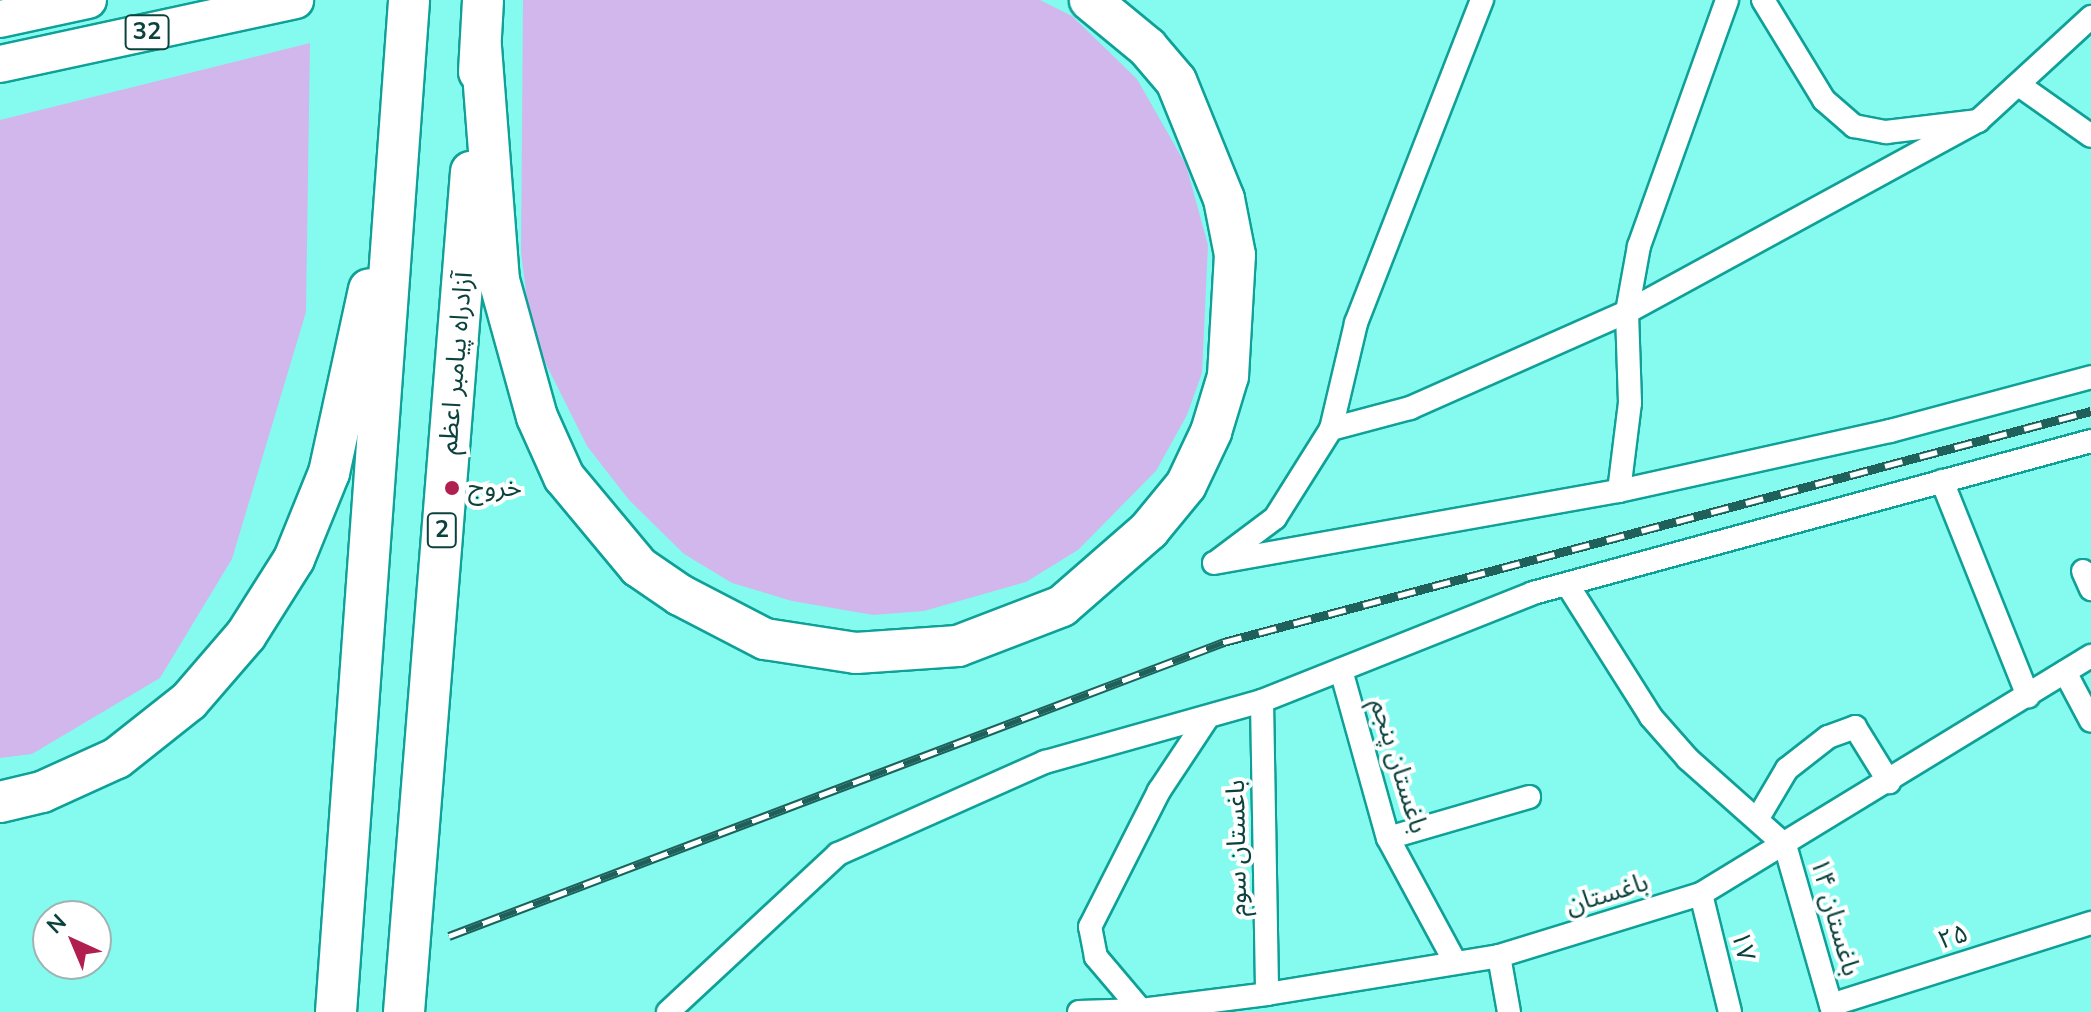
<!DOCTYPE html>
<meta charset="utf-8">
<style>
body{margin:0}
#map{position:relative;width:2091px;height:1012px;overflow:hidden;background:#85fbf0;font-family:"Nunito Sans","Noto Sans Arabic",sans-serif}
div>[style]{position:absolute}
.green>*{inset:0;background:#d2b7ec}
.roads{filter:drop-shadow(2px 0 #0fa097) drop-shadow(-2px 0 #0fa097) drop-shadow(0 2px #0fa097) drop-shadow(0 -2px #0fa097)}
.minor>*{height:22px;margin:-11px;padding:0 11px;transform-origin:11px;border-radius:11px;background:#fff}
.trunk>*{height:36px;margin:-18px;padding:0 18px;transform-origin:18px;border-radius:18px;background:#fff}
.motorway>*{height:40px;margin:-20px;padding:0 20px;transform-origin:20px;border-radius:20px;background:#fff}
.rail>*{height:9px;margin-top:-4.5px;transform-origin:0;background:repeating-linear-gradient(90deg,#fff 0 18px,#20605b 0 36px);box-sizing:border-box;border-block:2px solid #20605b}
.dots>*{width:22px;height:22px;translate:-50% -50%;box-sizing:border-box;border:4px solid #fff;border-radius:50%}
span{translate:-50% -50%;white-space:nowrap;text-align:center;line-height:1.15;-webkit-text-stroke:8px #fff;paint-order:stroke}
.shield-label span{padding:2px 6px;background:#fff;border:2px solid;border-radius:6px;-webkit-text-stroke-width:0}
.shield-label{font-size:24px;color:#0c423e;font-weight:700}
.street-label{font-size:26px;color:#0c423e}
.poi-label{font-size:26px;color:#0c423e}
.left{translate:0 -50%;text-align:left}
.north{position:absolute;left:32px;top:900px;width:80px;height:80px;box-sizing:border-box;background:#fff;border:2px solid #9eb3b2;border-radius:50%;rotate:316deg;font-size:22px;font-weight:700;line-height:32px;text-align:center;color:#0c423e}
.north::after{content:'';display:block;margin:auto;width:28px;height:36px;background:#b01f4f;clip-path:polygon(50% 0,100% 100%,50% 72%,0 100%)}
</style>
<div id="map">
<div class="green">
<div style="clip-path:polygon(523px 0,1040px 0,1072px 16px,1137px 79px,1186px 165px,1208px 245px,1202px 373px,1187px 415px,1156px 471px,1078px 550px,1026px 582px,924px 611px,873px 615px,792px 601px,732px 583px,684px 554px,629px 500px,587px 446px,543px 358px,528px 307px,521px 252px)"></div>
<div style="clip-path:polygon(310px 43px,306px 312px,232px 559px,160px 678px,32px 754px,0 758px,0 120px)"></div>
</div>
<div class="roads">
<div class="minor">
<div style="left:1763px;top:0;width:117px;rotate:58.6deg"></div>
<div style="left:1824px;top:100px;width:40px;rotate:41deg"></div>
<div style="left:1854px;top:126px;width:33px;rotate:11deg"></div>
<div style="left:1886px;top:132px;width:93px;rotate:-6.8deg"></div>
<div style="left:1978px;top:121px;width:154px;rotate:-42.6deg"></div>
<div style="left:2019px;top:85px;width:88px;rotate:35.3deg"></div>
<div style="left:1331px;top:429px;width:82px;rotate:-14.9deg"></div>
<div style="left:1410px;top:408px;width:237px;rotate:-23.9deg"></div>
<div style="left:1627px;top:312px;width:400px;rotate:-28.6deg"></div>
<div style="left:1942px;top:481px;width:232px;rotate:68.2deg"></div>
<div style="left:1619px;top:491px;width:89px;rotate:-82.9deg"></div>
<div style="left:1630px;top:403px;width:91px;rotate:-91.9deg"></div>
<div style="left:1627px;top:312px;width:67px;rotate:-79.7deg"></div>
<div style="left:1639px;top:246px;width:261px;rotate:-70.3deg"></div>
<div style="left:1219px;top:560px;width:70px;rotate:-36.9deg"></div>
<div style="left:1275px;top:518px;width:105px;rotate:-57.8deg"></div>
<div style="left:1331px;top:429px;width:109px;rotate:-76.7deg"></div>
<div style="left:1356px;top:323px;width:347px;rotate:-68.7deg"></div>
<div style="left:1214px;top:563px;width:411px;rotate:-10.1deg"></div>
<div style="left:1619px;top:491px;width:278px;rotate:-12.5deg"></div>
<div style="left:1890px;top:431px;width:208px;rotate:-15deg"></div>
<div style="left:2083px;top:571px;width:20px;rotate:66deg"></div>
<div style="left:1567px;top:584px;width:157px;rotate:57.7deg"></div>
<div style="left:1651px;top:717px;width:56px;rotate:48.6deg"></div>
<div style="left:1688px;top:759px;width:130px;rotate:41.6deg"></div>
<div style="left:1785px;top:845px;width:174px;rotate:74deg"></div>
<div style="left:1341px;top:670px;width:174px;rotate:74.4deg"></div>
<div style="left:1388px;top:838px;width:139px;rotate:61.6deg"></div>
<div style="left:2065px;top:672px;width:55px;rotate:62deg"></div>
<div style="left:1262px;top:701px;width:293px;rotate:89deg"></div>
<div style="left:1758px;top:818px;width:57px;rotate:-59.4deg"></div>
<div style="left:1787px;top:769px;width:52px;rotate:-38deg"></div>
<div style="left:1828px;top:737px;width:29px;rotate:-20deg"></div>
<div style="left:1855px;top:727px;width:65px;rotate:58.3deg"></div>
<div style="left:1388px;top:838px;width:147px;rotate:-16.2deg"></div>
<div style="left:1701px;top:894px;width:122px;rotate:76.2deg"></div>
<div style="left:1499px;top:956px;width:57px;rotate:79.9deg"></div>
<div style="left:1831px;top:1005px;width:273px;rotate:-17.5deg"></div>
<div style="left:1141px;top:1010px;width:70px;rotate:-130.3deg"></div>
<div style="left:1096px;top:957px;width:31px;rotate:-101deg"></div>
<div style="left:1090px;top:927px;width:153px;rotate:-63.1deg"></div>
<div style="left:1159px;top:791px;width:85px;rotate:-56.5deg"></div>
<div style="left:668px;top:1012px;width:232px;rotate:-42.9deg"></div>
<div style="left:838px;top:854px;width:227px;rotate:-24deg"></div>
<div style="left:1045px;top:762px;width:225px;rotate:-15.7deg"></div>
<div style="left:1262px;top:701px;width:292px;rotate:-21.7deg"></div>
<div style="left:1533px;top:593px;width:578px;rotate:-15.24deg"></div>
<div style="left:1079px;top:1012px;width:62px;rotate:-1.8deg"></div>
<div style="left:1141px;top:1010px;width:127px;rotate:-7.2deg"></div>
<div style="left:1267px;top:994px;width:235px;rotate:-9.3deg"></div>
<div style="left:1499px;top:956px;width:211px;rotate:-17.1deg"></div>
<div style="left:1701px;top:894px;width:457px;rotate:-31.4deg"></div>
</div>
<div class="trunk">
<div style="left:0;top:19px;width:90px;rotate:-12.2deg"></div>
<div style="left:0;top:64px;width:302px;rotate:-12.2deg"></div>
</div>
<div class="motorway">
<div style="left:481px;top:47px;width:234px;rotate:85.6deg"></div>
<div style="left:499px;top:280px;width:142px;rotate:74.5deg"></div>
<div style="left:537px;top:417px;width:66px;rotate:65.8deg"></div>
<div style="left:564px;top:477px;width:117px;rotate:50.2deg"></div>
<div style="left:639px;top:567px;width:50px;rotate:34.3deg"></div>
<div style="left:680px;top:595px;width:96px;rotate:27.4deg"></div>
<div style="left:765px;top:639px;width:92px;rotate:8.7deg"></div>
<div style="left:856px;top:653px;width:102px;rotate:-3.9deg"></div>
<div style="left:958px;top:646px;width:111px;rotate:-21deg"></div>
<div style="left:1062px;top:606px;width:116px;rotate:-41.1deg"></div>
<div style="left:1149px;top:530px;width:58px;rotate:-50.6deg"></div>
<div style="left:1186px;top:485px;width:59px;rotate:-64.7deg"></div>
<div style="left:1211px;top:432px;width:59px;rotate:-73.1deg"></div>
<div style="left:1228px;top:376px;width:121px;rotate:-86.7deg"></div>
<div style="left:1235px;top:255px;width:57px;rotate:-101.1deg"></div>
<div style="left:1224px;top:199px;width:127px;rotate:-112.1deg"></div>
<div style="left:1176px;top:81px;width:45px;rotate:-130.5deg"></div>
<div style="left:1147px;top:47px;width:74px;rotate:-140.5deg"></div>
<div style="left:479px;top:72px;width:72px;rotate:-86.8deg"></div>
<div style="left:0;top:802px;width:43px;rotate:-13.4deg"></div>
<div style="left:42px;top:792px;width:82px;rotate:-24.4deg"></div>
<div style="left:117px;top:758px;width:92px;rotate:-38.4deg"></div>
<div style="left:189px;top:701px;width:87px;rotate:-49.2deg"></div>
<div style="left:246px;top:635px;width:90px;rotate:-57.7deg"></div>
<div style="left:294px;top:559px;width:93px;rotate:-67.9deg"></div>
<div style="left:329px;top:473px;width:188px;rotate:-77.7deg"></div>
<div style="left:336px;top:1012px;width:1015px;rotate:-85.87deg"></div>
<div style="left:404px;top:1012px;width:843px;rotate:-85.44deg"></div>
</div>
</div>
<div class="rail">
<div style="left:449px;top:936px;width:829px;rotate:-20.77deg"></div>
<div style="left:1224px;top:642px;width:897px;rotate:-14.92deg"></div>
</div>
<div class="dots">
<div style="left:452px;top:488px;background:#b01f4f"></div>
</div>
<div class="shield-label">
<span style="left:147px;top:32px">32</span>
<span style="left:442px;top:530px">2</span>
</div>
<div class="street-label">
<span style="left:456px;top:363px;rotate:-85deg">آزادراه پیامبر اعظم</span>
<span style="left:1399px;top:766px;rotate:73deg">باغستان پنجم</span>
<span style="left:1237px;top:848px;rotate:-91deg">باغستان سوم</span>
<span style="left:1607px;top:894px;rotate:-17deg">باغستان</span>
<span style="left:1835px;top:917px;rotate:74deg">باغستان ۱۴</span>
<span style="left:1953px;top:937px;rotate:-18deg">۲۵</span>
<span style="left:1743px;top:946px;rotate:76deg">۱۷</span>
</div>
<div class="poi-label">
<span class="left" style="left:468px;top:488px">خروج</span>
</div>
<div class="north">N</div>
</div>
